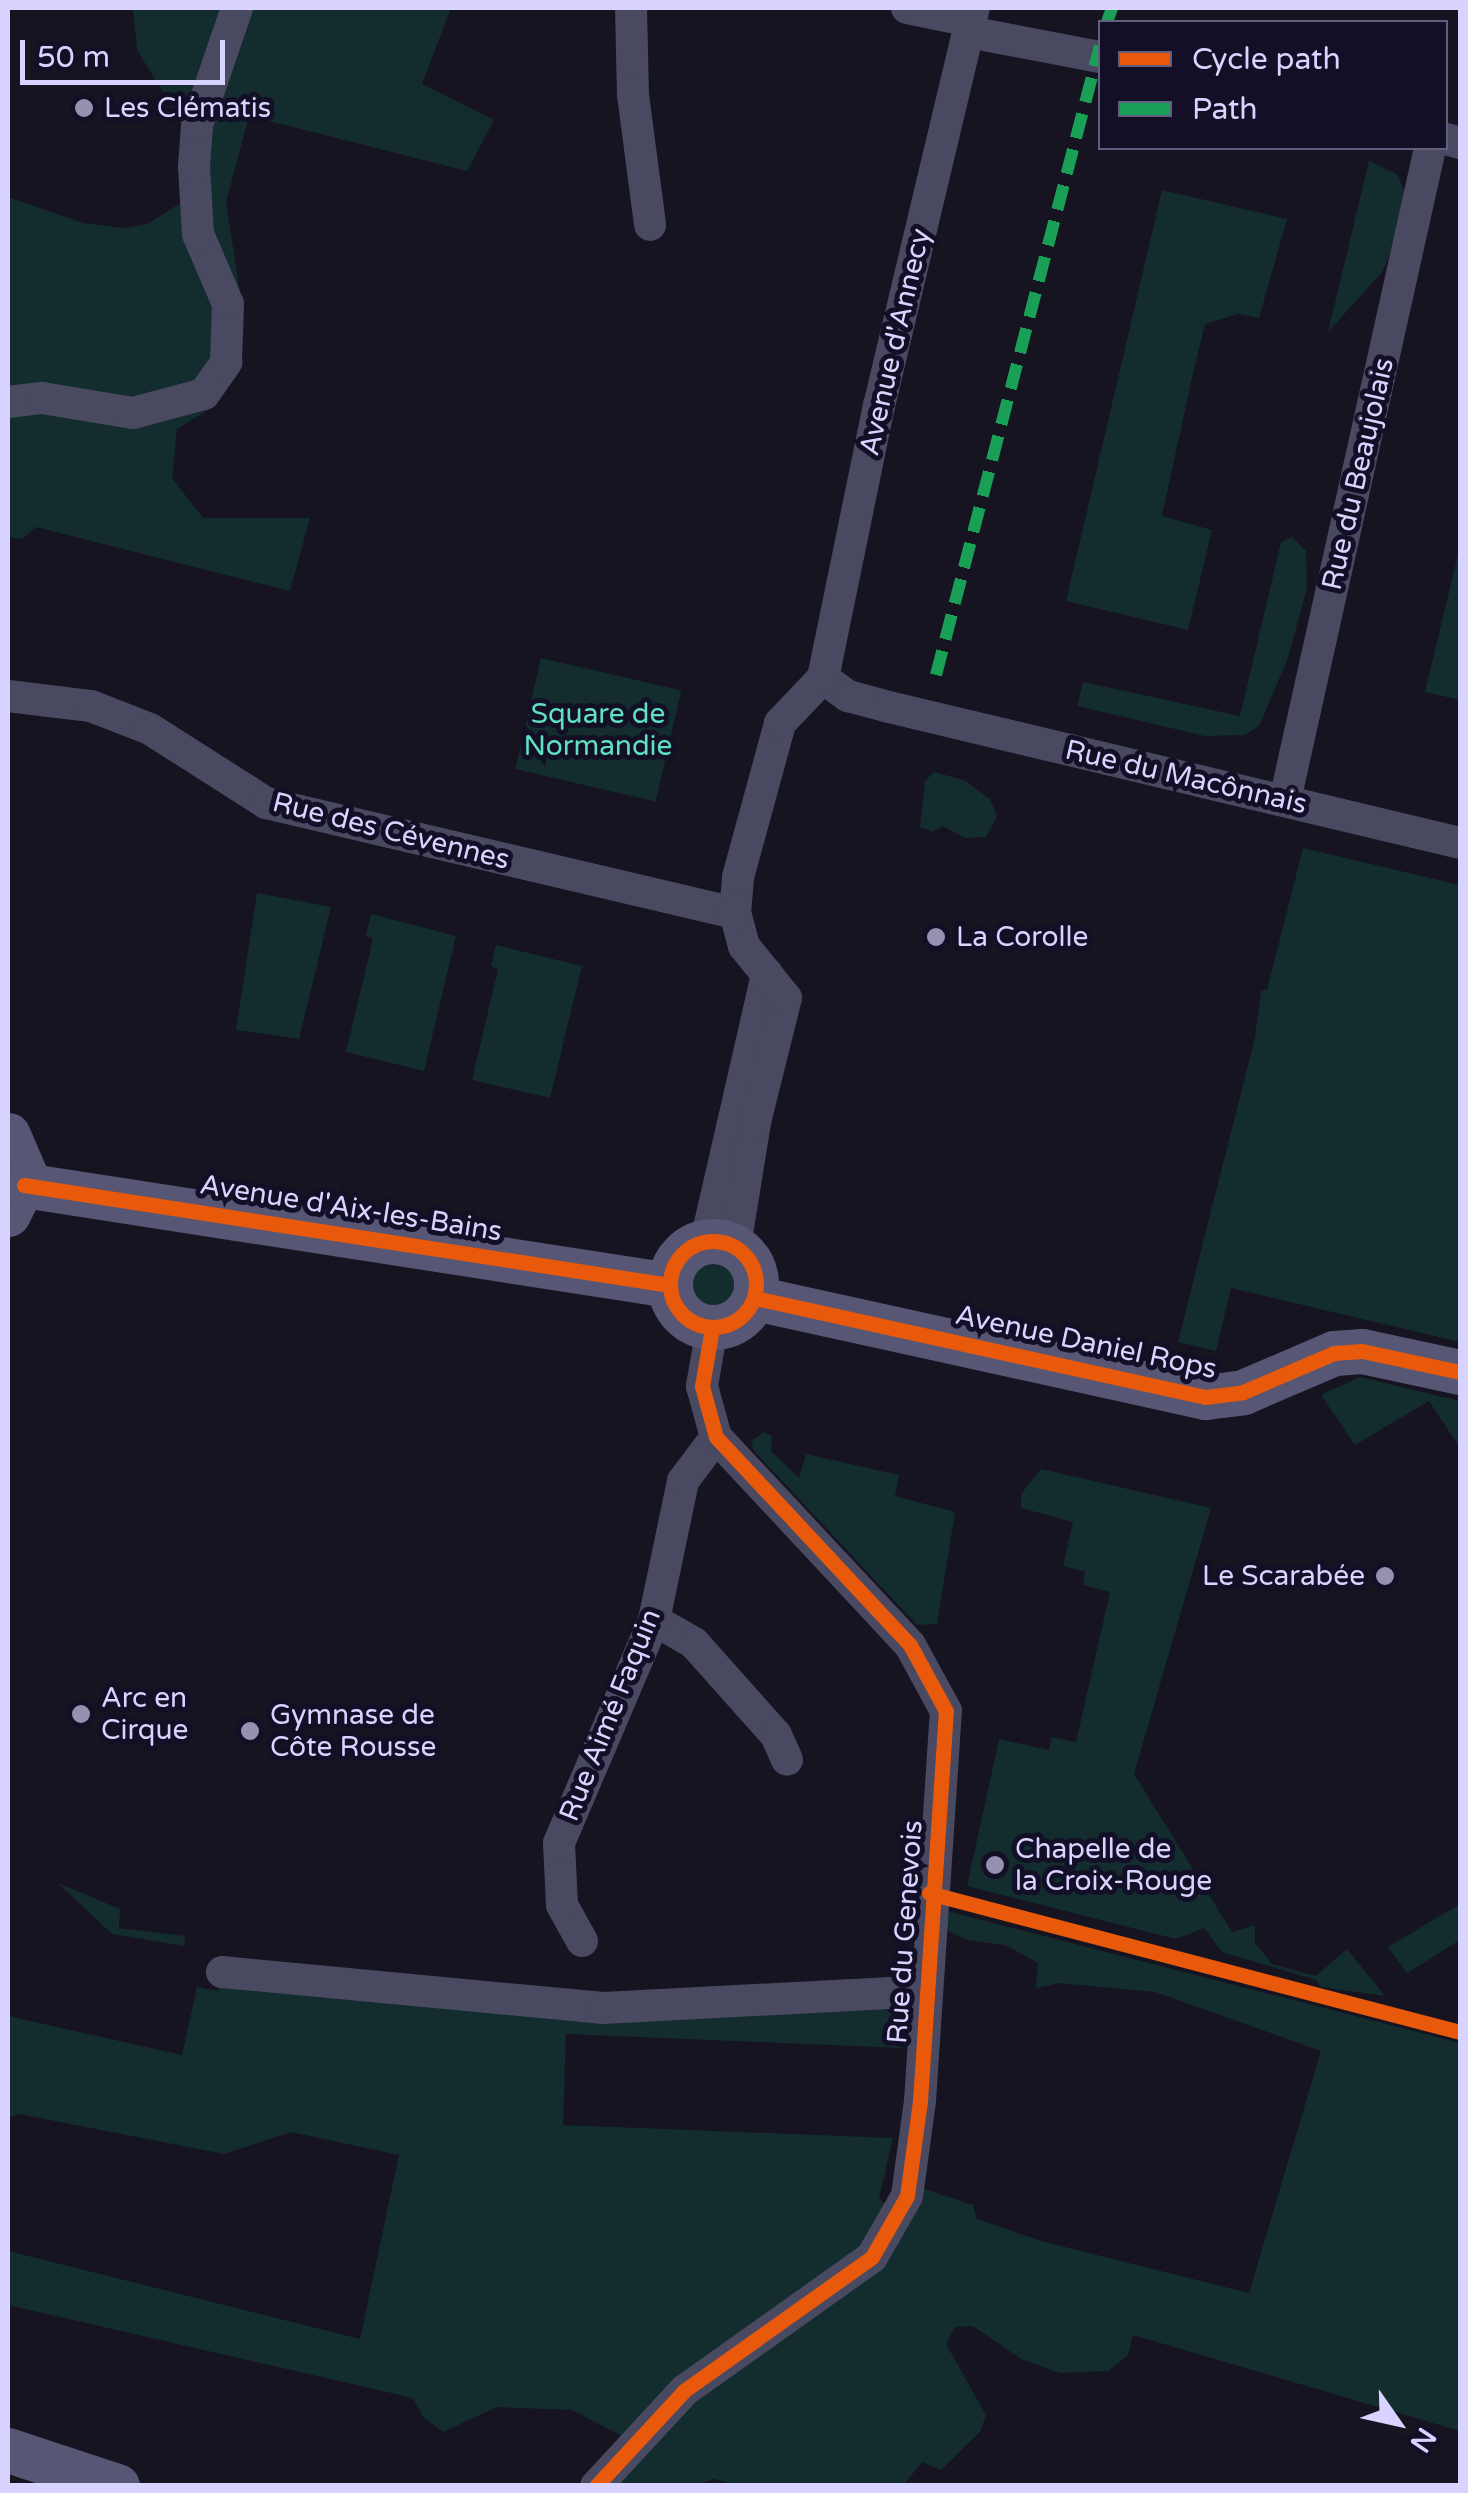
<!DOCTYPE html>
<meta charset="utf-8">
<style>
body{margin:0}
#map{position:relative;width:1468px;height:2493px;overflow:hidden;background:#161421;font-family:"Varela Round",sans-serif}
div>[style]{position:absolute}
.green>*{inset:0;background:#132c2d;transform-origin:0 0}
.round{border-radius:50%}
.minor>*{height:32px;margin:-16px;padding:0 16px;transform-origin:16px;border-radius:16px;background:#4a4962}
.secondary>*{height:45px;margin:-22.5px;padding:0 22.5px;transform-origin:22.5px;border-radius:22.5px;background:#575674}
.secondary>.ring{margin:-22.5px;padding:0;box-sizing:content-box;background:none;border:45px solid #575674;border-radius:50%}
.quiet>*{height:12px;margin-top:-6px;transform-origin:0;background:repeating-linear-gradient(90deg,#1a9f57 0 25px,transparent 0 37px)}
.cycleway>*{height:15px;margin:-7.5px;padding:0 7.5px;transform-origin:7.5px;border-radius:7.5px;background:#e8590c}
.cycleway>.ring{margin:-7.5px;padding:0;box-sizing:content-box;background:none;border:15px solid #e8590c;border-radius:50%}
.dots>*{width:28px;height:28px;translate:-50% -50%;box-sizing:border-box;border:5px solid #130f26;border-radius:50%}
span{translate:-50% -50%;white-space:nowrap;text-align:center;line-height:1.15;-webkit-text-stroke:10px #130f26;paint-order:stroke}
.poi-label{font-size:28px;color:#d9d4ff}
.left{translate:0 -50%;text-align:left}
.right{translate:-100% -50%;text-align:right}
.street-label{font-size:28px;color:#d9d4ff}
.park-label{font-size:28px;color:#5fe0c0}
.frame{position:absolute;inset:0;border:10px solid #d9d4ff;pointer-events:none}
.legend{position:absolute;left:1098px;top:20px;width:350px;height:130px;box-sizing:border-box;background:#130f26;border:2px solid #625e7d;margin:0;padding:12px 18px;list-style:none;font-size:30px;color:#d9d4ff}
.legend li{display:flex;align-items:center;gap:20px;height:50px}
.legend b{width:50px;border:2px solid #625e7d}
.north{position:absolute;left:1348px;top:2373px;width:100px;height:100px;-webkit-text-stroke:8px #130f26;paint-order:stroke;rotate:124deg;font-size:28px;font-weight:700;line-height:40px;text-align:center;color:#d9d4ff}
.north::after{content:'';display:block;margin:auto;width:35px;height:45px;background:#d9d4ff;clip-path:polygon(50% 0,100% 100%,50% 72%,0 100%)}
.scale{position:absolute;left:20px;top:40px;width:205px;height:45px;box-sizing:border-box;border:5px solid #d9d4ff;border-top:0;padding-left:12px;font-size:30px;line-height:35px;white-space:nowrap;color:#d9d4ff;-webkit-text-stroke:8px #130f26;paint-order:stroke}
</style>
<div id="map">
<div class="green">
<div style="clip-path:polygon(133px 8px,451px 8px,422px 84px,494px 120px,467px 171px,249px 116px,226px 202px,241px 299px,229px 377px,214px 406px,177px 429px,172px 478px,203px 518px,310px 518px,290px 591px,36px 527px,22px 539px,8px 537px,8px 197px,83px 223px,124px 228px,147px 224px,189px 198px,190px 136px,137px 50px)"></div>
<div style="clip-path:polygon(1369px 161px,1397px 174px,1404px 190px,1398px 232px,1383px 271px,1328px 332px)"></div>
<div style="clip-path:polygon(1162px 190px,1287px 219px,1259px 318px,1238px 314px,1205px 324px,1193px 373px,1162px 516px,1212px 530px,1188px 630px,1066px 601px)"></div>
<div style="clip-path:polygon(1292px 537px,1306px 551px,1307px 588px,1288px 658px,1259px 726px,1245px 735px,1205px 736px,1077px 706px,1083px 682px,1240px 716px,1281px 542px)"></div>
<div style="clip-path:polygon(1460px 546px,1460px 700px,1425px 692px)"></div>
<div style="left:541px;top:658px;width:144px;height:114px;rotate:13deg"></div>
<div style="clip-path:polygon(934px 772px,964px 780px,990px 799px,997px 816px,986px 837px,965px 838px,943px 826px,933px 832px,920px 827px,925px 781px)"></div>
<div style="clip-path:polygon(1303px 848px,1460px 885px,1460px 1342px,1231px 1288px,1216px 1351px,1178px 1342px,1255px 1037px,1261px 991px,1267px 990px)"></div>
<div style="clip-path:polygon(257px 893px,331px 907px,299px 1039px,236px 1030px)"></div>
<div style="clip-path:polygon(371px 914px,456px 936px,424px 1071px,346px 1052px,373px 939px,366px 936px)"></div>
<div style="clip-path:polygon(496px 945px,582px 966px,550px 1098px,472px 1080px,498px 969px,491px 966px)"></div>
<div class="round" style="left:682px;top:1251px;width:66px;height:66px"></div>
<div style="clip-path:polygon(1360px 1377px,1460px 1401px,1460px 1448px,1429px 1401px,1355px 1445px,1321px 1395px)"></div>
<div style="clip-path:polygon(764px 1432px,772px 1436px,771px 1451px,799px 1478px,806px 1454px,899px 1475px,895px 1496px,955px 1512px,937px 1624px,917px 1625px,754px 1451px,751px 1441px)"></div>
<div style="clip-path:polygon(1041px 1469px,1211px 1508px,1134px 1774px,1232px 1932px,1255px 1925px,1255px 1943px,1272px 1964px,1316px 1976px,1347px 1949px,1385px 1996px,1320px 1987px,1316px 1980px,1222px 1952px,1204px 1928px,1176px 1939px,967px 1886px,999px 1739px,1049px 1750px,1052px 1737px,1076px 1742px,1110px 1592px,1083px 1585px,1085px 1572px,1063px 1566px,1073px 1522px,1021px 1508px,1021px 1494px)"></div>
<div style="clip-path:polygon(58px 1883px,120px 1909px,119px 1928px,185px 1936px,184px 1946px,112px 1934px)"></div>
<div style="clip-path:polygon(1460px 1904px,1460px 1940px,1407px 1973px,1388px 1947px)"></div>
<div style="clip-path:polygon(947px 1911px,1460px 2043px,1460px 2431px,1133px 2335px,1128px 2355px,1108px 2371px,1060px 2373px,1021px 2359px,973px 2326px,955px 2327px,946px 2344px,986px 2415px,980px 2432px,941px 2470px,922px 2462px,903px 2486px,744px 2486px,713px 2479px,697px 2485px,615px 2485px,645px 2448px,572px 2410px,497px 2407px,443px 2432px,423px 2417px,413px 2398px,8px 2305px,8px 2251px,360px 2339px,399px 2155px,291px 2132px,224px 2154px,19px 2114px,8px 2118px,8px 2016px,182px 2055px,197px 1987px,218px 1991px,219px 1985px,581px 2022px,884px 2009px,901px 2019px,901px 2048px,566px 2034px,563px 2125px,893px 2138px,879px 2198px,893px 2213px,922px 2188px,973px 2205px,977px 2219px,1041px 2241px,1249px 2293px,1321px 2051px,1155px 1992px,1060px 1983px,1036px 1988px,1038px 1963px,1005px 1945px,967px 1940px,947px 1930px)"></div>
</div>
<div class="minor">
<div style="left:631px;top:8px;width:87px;rotate:88.7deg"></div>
<div style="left:633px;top:95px;width:131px;rotate:82.5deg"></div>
<div style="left:907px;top:8px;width:65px;rotate:11.5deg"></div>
<div style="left:969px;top:32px;width:133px;rotate:10.8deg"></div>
<div style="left:1446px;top:139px;width:15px;rotate:16deg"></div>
<div style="left:8px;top:402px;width:34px;rotate:-7deg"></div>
<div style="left:42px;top:398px;width:92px;rotate:9.4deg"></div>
<div style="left:133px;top:413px;width:73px;rotate:-15deg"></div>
<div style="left:204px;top:394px;width:39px;rotate:-55deg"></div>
<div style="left:226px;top:362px;width:58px;rotate:-88deg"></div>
<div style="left:228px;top:304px;width:76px;rotate:-113.2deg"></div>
<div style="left:198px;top:234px;width:67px;rotate:-93.4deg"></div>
<div style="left:194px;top:167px;width:42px;rotate:-85.9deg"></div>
<div style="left:197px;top:125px;width:124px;rotate:-71.1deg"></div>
<div style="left:823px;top:678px;width:31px;rotate:36deg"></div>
<div style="left:848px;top:696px;width:42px;rotate:15deg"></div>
<div style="left:889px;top:707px;width:587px;rotate:13.4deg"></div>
<div style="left:8px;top:696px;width:84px;rotate:6.9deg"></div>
<div style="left:91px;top:706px;width:63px;rotate:21.3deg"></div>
<div style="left:150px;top:729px;width:138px;rotate:32.5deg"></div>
<div style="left:266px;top:803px;width:482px;rotate:13.2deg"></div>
<div style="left:1285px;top:800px;width:668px;rotate:-77.46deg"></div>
<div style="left:706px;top:1241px;width:274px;rotate:-77.1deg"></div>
<div style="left:735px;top:1246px;width:126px;rotate:-80.8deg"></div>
<div style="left:755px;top:1122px;width:128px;rotate:-76deg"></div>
<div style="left:786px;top:998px;width:67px;rotate:-128.9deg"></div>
<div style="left:744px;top:946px;width:34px;rotate:-105deg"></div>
<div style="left:735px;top:913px;width:36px;rotate:-85deg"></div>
<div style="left:738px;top:877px;width:160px;rotate:-74.7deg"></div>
<div style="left:780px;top:723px;width:62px;rotate:-46.3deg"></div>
<div style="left:823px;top:678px;width:278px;rotate:-78.4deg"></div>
<div style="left:879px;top:406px;width:409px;rotate:-76.6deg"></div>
<div style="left:654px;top:1620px;width:46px;rotate:29.9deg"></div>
<div style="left:694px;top:1643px;width:123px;rotate:48.3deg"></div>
<div style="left:776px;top:1735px;width:27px;rotate:66deg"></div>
<div style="left:582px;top:1941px;width:41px;rotate:-119.1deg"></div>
<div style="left:562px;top:1905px;width:62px;rotate:-92.8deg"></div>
<div style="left:559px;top:1843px;width:242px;rotate:-66.9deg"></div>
<div style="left:654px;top:1620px;width:142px;rotate:-78.2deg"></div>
<div style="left:683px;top:1481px;width:55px;rotate:-53.1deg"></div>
<div style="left:222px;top:1972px;width:383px;rotate:5.4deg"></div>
<div style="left:603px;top:2008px;width:322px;rotate:-3deg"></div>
<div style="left:596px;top:2486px;width:131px;rotate:-47.2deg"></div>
<div style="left:685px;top:2390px;width:229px;rotate:-35.4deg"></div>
<div style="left:872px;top:2257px;width:70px;rotate:-60.2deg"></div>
<div style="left:907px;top:2196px;width:96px;rotate:-82.2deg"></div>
<div style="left:920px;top:2101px;width:391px;rotate:-86.2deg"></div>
<div style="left:946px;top:1711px;width:75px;rotate:-118.6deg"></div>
<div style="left:910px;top:1645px;width:284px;rotate:-133deg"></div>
<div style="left:716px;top:1437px;width:53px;rotate:-105.4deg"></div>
<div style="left:702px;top:1386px;width:59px;rotate:-80.2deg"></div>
</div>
<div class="secondary">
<div style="left:8px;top:1135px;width:46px;rotate:66.8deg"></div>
<div style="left:26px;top:1177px;width:41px;rotate:115.9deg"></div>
<div style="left:24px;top:1185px;width:653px;rotate:8.81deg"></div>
<div class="ring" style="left:670px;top:1241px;width:41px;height:41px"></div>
<div style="left:755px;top:1298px;width:461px;rotate:12.4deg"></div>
<div style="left:1205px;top:1397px;width:38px;rotate:-7deg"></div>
<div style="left:1243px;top:1392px;width:99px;rotate:-23.2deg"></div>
<div style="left:1334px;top:1353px;width:28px;rotate:-4deg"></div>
<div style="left:1362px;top:1351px;width:100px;rotate:12.1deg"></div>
<div style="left:8px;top:2450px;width:115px;rotate:18.3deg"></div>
</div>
<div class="quiet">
<div style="left:1107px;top:22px;width:15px;rotate:-70deg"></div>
<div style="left:936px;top:675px;width:650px;rotate:-75.39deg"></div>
</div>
<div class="cycleway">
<div style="left:24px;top:1185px;width:653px;rotate:8.81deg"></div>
<div class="ring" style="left:670px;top:1241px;width:71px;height:71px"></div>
<div style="left:755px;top:1298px;width:461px;rotate:12.4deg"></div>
<div style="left:1205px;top:1397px;width:38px;rotate:-7deg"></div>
<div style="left:1243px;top:1392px;width:99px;rotate:-23.2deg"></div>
<div style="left:1334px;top:1353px;width:28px;rotate:-4deg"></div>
<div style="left:1362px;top:1351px;width:100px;rotate:12.1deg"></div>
<div style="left:929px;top:1893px;width:549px;rotate:14.67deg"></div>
<div style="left:596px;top:2486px;width:131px;rotate:-47.2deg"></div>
<div style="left:685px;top:2390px;width:229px;rotate:-35.4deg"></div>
<div style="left:872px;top:2257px;width:70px;rotate:-60.2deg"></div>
<div style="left:907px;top:2196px;width:96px;rotate:-82.2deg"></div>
<div style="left:920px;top:2101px;width:391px;rotate:-86.2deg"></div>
<div style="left:946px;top:1711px;width:75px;rotate:-118.6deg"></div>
<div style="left:910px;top:1645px;width:284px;rotate:-133deg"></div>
<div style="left:716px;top:1437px;width:53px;rotate:-105.4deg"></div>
<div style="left:702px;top:1386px;width:59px;rotate:-80.2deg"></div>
</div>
<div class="dots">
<div style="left:84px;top:108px;background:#9591b1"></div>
<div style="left:936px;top:937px;background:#9591b1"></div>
<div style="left:1385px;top:1576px;background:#9591b1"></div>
<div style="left:81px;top:1714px;background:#9591b1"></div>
<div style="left:250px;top:1731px;background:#9591b1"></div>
<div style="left:995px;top:1865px;background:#9591b1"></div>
</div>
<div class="poi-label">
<span class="left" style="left:104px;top:108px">Les Clématis</span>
<span class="left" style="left:956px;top:937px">La Corolle</span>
<span class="right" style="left:1365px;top:1576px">Le Scarabée</span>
<span class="left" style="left:101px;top:1714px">Arc en<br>Cirque</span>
<span class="left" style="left:270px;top:1731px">Gymnase de<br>Côte Rousse</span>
<span class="left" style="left:1015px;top:1865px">Chapelle de<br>la Croix-Rouge</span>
</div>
<div class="street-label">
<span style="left:895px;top:342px;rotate:-77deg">Avenue d'Annecy</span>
<span style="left:1358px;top:474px;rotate:-77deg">Rue du Beaujolais</span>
<span style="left:1186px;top:777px;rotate:13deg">Rue du Macônnais</span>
<span style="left:391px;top:831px;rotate:14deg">Rue des Cévennes</span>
<span style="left:351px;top:1208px;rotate:9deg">Avenue d'Aix-les-Bains</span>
<span style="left:1086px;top:1342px;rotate:12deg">Avenue Daniel Rops</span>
<span style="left:610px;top:1715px;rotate:-68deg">Rue Aimé Faquin</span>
<span style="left:905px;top:1932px;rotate:-86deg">Rue du Genevois</span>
</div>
<div class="park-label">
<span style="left:598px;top:730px">Square de<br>Normandie</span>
</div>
<div class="frame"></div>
<ul class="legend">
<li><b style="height:12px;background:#e8590c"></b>Cycle path</li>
<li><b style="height:12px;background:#1a9f57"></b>Path</li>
</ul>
<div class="north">N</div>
<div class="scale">50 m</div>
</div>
